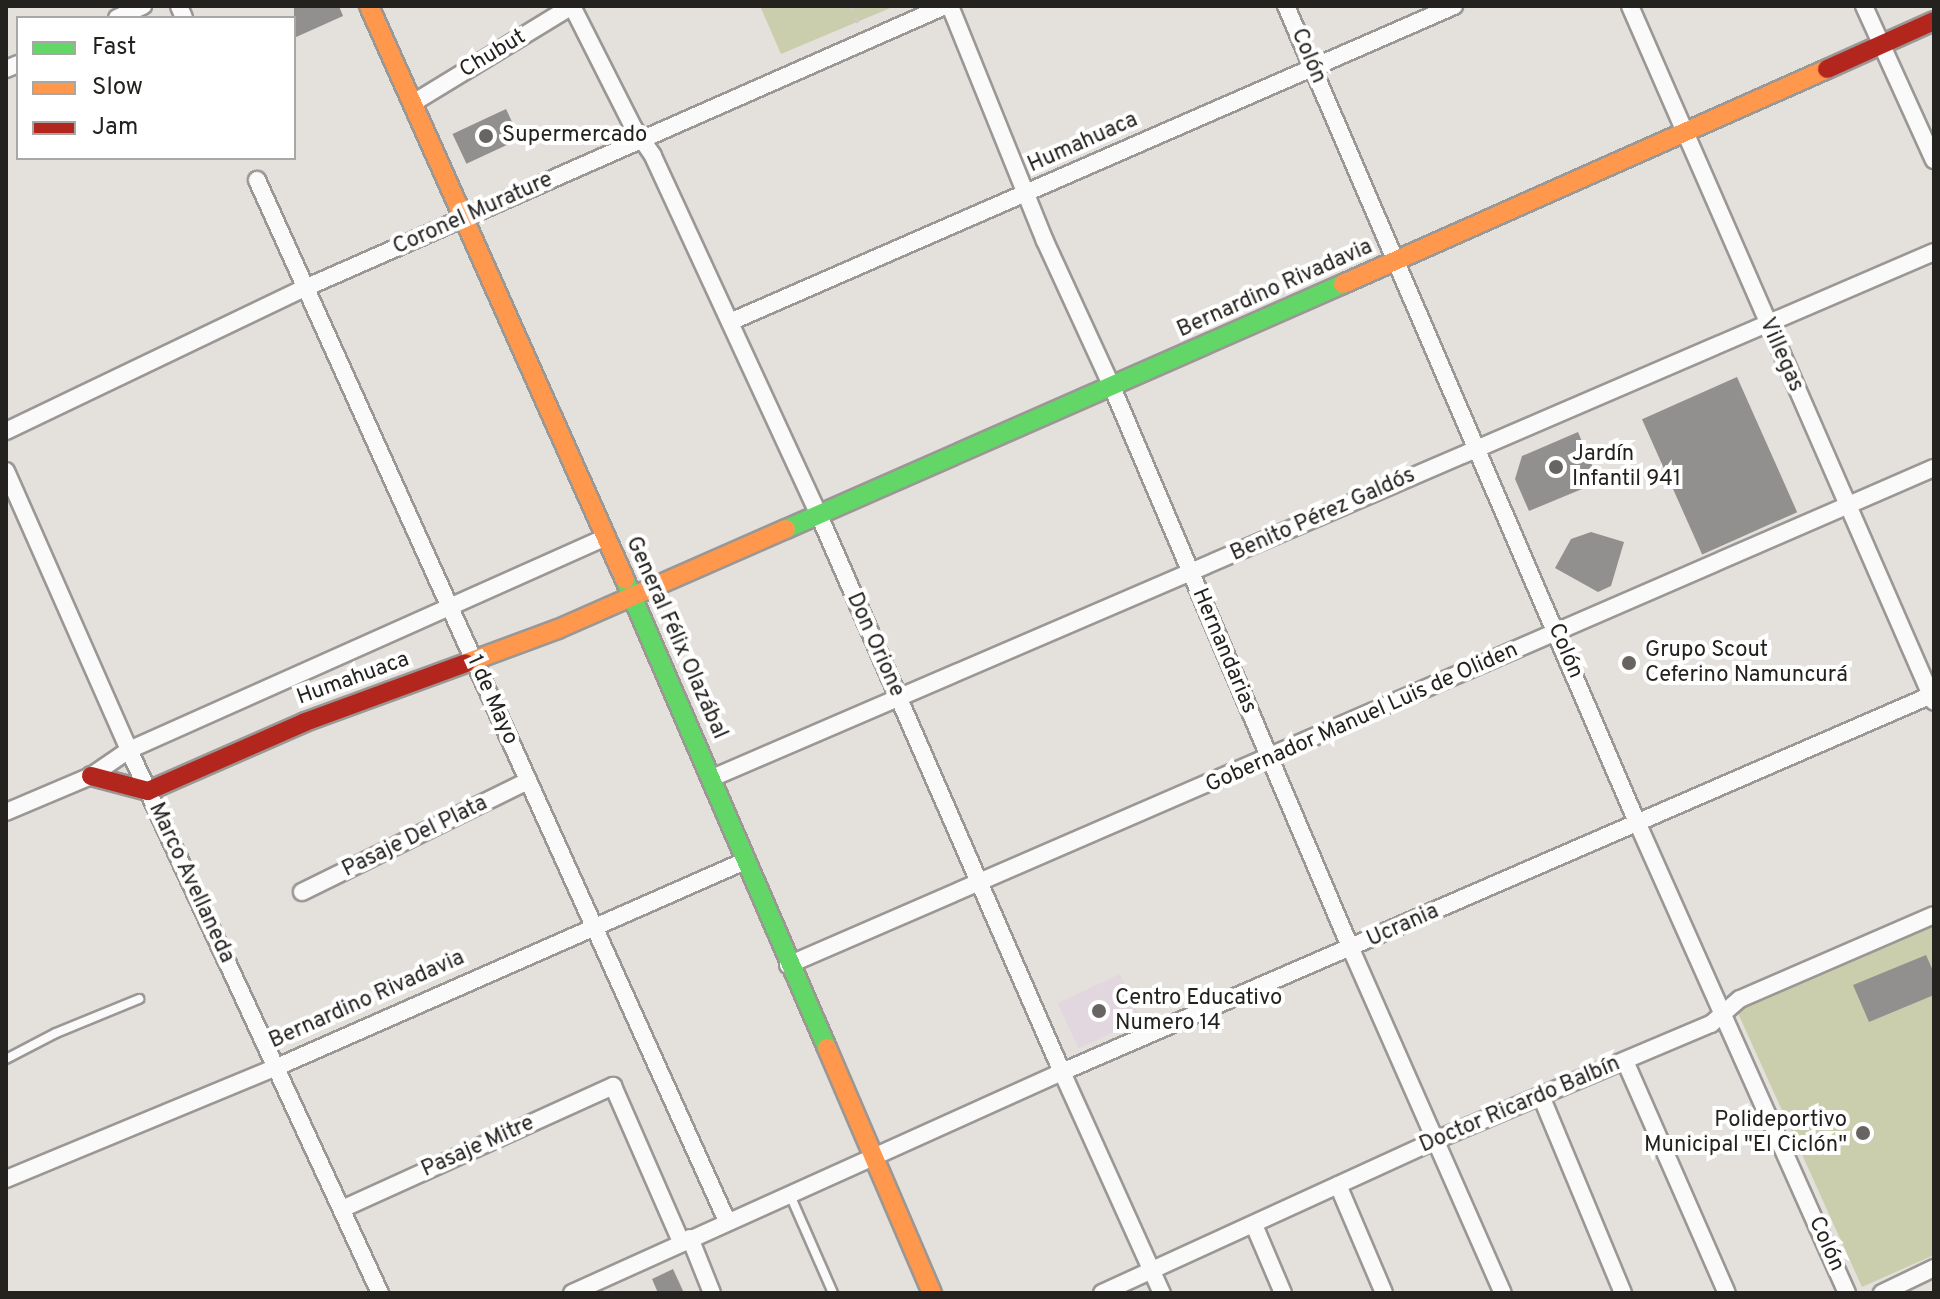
<!DOCTYPE html>
<meta charset="utf-8">
<style>
body{margin:0}
#map{position:relative;width:1940px;height:1299px;overflow:hidden;background:#e4e0dc;font-family:Overpass,sans-serif}
div>[style]{position:absolute}
.education>*{inset:0;background:#e3d7df;transform-origin:0 0}
.green>*{inset:0;background:#cbcead}
.building>*{inset:0;background:#92908f;transform-origin:0 0}
.path>*{height:3px;margin-top:-1.5px;transform-origin:0;background:repeating-linear-gradient(90deg,#cecccb 0 6px,transparent 0 12px)}
.roads{filter:drop-shadow(2px 0 #9a9794) drop-shadow(-2px 0 #9a9794) drop-shadow(0 2px #9a9794) drop-shadow(0 -2px #9a9794)}
.lane>*{height:8px;margin:-4px;padding:0 4px;transform-origin:4px;border-radius:4px;background:#fbfafa}
.street>*{height:16px;margin:-8px;padding:0 8px;transform-origin:8px;border-radius:8px;background:#fbfafa}
.fast>*{height:18px;margin:-9px;padding:0 9px;transform-origin:9px;border-radius:9px;background:#63d668}
.slow>*{height:18px;margin:-9px;padding:0 9px;transform-origin:9px;border-radius:9px;background:#ff974d}
.jam>*{height:18px;margin:-9px;padding:0 9px;transform-origin:9px;border-radius:9px;background:#b3261e}
.dots>*{width:22px;height:22px;translate:-50% -50%;box-sizing:border-box;border:4px solid #fff;border-radius:50%}
span{translate:-50% -50%;white-space:nowrap;text-align:center;line-height:1.15;-webkit-text-stroke:8px #fff;paint-order:stroke}
.street-label{font-size:22px;color:#24221f}
.poi-label{font-size:22px;color:#24221f}
.left{translate:0 -50%;text-align:left}
.right{translate:-100% -50%;text-align:right}
.frame{position:absolute;inset:0;border:8px solid #24221f;pointer-events:none}
.legend{position:absolute;left:16px;top:16px;width:280px;height:144px;box-sizing:border-box;background:#fff;border:2px solid #a7a7a5;margin:0;padding:10px 14px;list-style:none;font-size:24px;color:#24221f}
.legend li{display:flex;align-items:center;gap:16px;height:40px}
.legend b{width:40px;border:2px solid #a7a7a5}
</style>
<div id="map">
<div class="education">
<div style="left:1120px;top:974px;width:50px;height:69px;rotate:65deg"></div>
</div>
<div class="green">
<div style="clip-path:polygon(760px 6px,895px 6px,781px 54px)"></div>
<div style="clip-path:polygon(1934px 924px,1934px 1255px,1862px 1287px,1737px 1011px)"></div>
</div>
<div class="building">
<div style="clip-path:polygon(294px 6px,339px 6px,343px 16px,294px 38px)"></div>
<div style="left:506px;top:109px;width:33px;height:59px;rotate:65deg"></div>
<div style="left:1737px;top:377px;width:148px;height:104px;rotate:66deg"></div>
<div style="clip-path:polygon(1578px 432px,1599px 482px,1529px 511px,1515px 479px,1522px 456px)"></div>
<div style="clip-path:polygon(1591px 532px,1624px 542px,1611px 586px,1598px 592px,1555px 568px,1571px 539px)"></div>
<div style="clip-path:polygon(1926px 955px,1934px 973px,1934px 995px,1869px 1022px,1853px 985px)"></div>
<div style="clip-path:polygon(673px 1269px,684px 1293px,658px 1293px,652px 1279px)"></div>
</div>
<div class="path">
<div style="left:851px;top:6px;width:21px;rotate:67deg"></div>
</div>
<div class="roads">
<div class="lane">
<div style="left:6px;top:1059px;width:56px;rotate:-27.5deg"></div>
<div style="left:56px;top:1033px;width:90px;rotate:-22.3deg"></div>
<div style="left:790px;top:1195px;width:107px;rotate:66.3deg"></div>
</div>
<div class="street">
<div style="left:179px;top:6px;width:13px;rotate:67deg"></div>
<div style="left:950px;top:6px;width:253px;rotate:68deg"></div>
<div style="left:1045px;top:241px;width:161px;rotate:65.3deg"></div>
<div style="left:1112px;top:387px;width:611px;rotate:66.96deg"></div>
<div style="left:1351px;top:949px;width:376px;rotate:66.2deg"></div>
<div style="left:1286px;top:6px;width:888px;rotate:66.73deg"></div>
<div style="left:1637px;top:822px;width:516px;rotate:65.97deg"></div>
<div style="left:1630px;top:6px;width:759px;rotate:66.41deg"></div>
<div style="left:1864px;top:6px;width:169px;rotate:65.6deg"></div>
<div style="left:117px;top:18px;width:29px;rotate:-25deg"></div>
<div style="left:6px;top:69px;width:13px;rotate:-23deg"></div>
<div style="left:413px;top:103px;width:186px;rotate:-31.4deg"></div>
<div style="left:572px;top:6px;width:136px;rotate:63.2deg"></div>
<div style="left:633px;top:127px;width:35px;rotate:55deg"></div>
<div style="left:653px;top:156px;width:393px;rotate:65.2deg"></div>
<div style="left:818px;top:513px;width:610px;rotate:66.42deg"></div>
<div style="left:1062px;top:1072px;width:243px;rotate:65.7deg"></div>
<div style="left:257px;top:180px;width:1142px;rotate:65.7deg"></div>
<div style="left:730px;top:322px;width:790px;rotate:-23.58deg"></div>
<div style="left:6px;top:431px;width:331px;rotate:-25.6deg"></div>
<div style="left:305px;top:288px;width:699px;rotate:-23.78deg"></div>
<div style="left:6px;top:471px;width:305px;rotate:66.2deg"></div>
<div style="left:129px;top:750px;width:598px;rotate:65.19deg"></div>
<div style="left:712px;top:778px;width:1330px;rotate:-23.29deg"></div>
<div style="left:6px;top:812px;width:92px;rotate:-23deg"></div>
<div style="left:91px;top:776px;width:46px;rotate:-34.4deg"></div>
<div style="left:129px;top:750px;width:522px;rotate:-24.06deg"></div>
<div style="left:302px;top:892px;width:252px;rotate:-26.2deg"></div>
<div style="left:788px;top:965px;width:1249px;rotate:-23.45deg"></div>
<div style="left:1625px;top:1061px;width:253px;rotate:66.3deg"></div>
<div style="left:1541px;top:1096px;width:213px;rotate:67.4deg"></div>
<div style="left:6px;top:1179px;width:293px;rotate:-22.5deg"></div>
<div style="left:277px;top:1067px;width:511px;rotate:-23.76deg"></div>
<div style="left:1338px;top:1185px;width:117px;rotate:66.9deg"></div>
<div style="left:342px;top:1209px;width:298px;rotate:-24.4deg"></div>
<div style="left:613px;top:1086px;width:170px;rotate:66.4deg"></div>
<div style="left:1254px;top:1225px;width:74px;rotate:66.9deg"></div>
<div style="left:690px;top:1238px;width:59px;rotate:68.2deg"></div>
<div style="left:572px;top:1293px;width:538px;rotate:-24.28deg"></div>
<div style="left:1062px;top:1072px;width:950px;rotate:-23.44deg"></div>
<div style="left:1102px;top:1293px;width:367px;rotate:-24.6deg"></div>
<div style="left:1436px;top:1140px;width:298px;rotate:-22.9deg"></div>
<div style="left:1711px;top:1024px;width:38px;rotate:-41deg"></div>
<div style="left:1740px;top:999px;width:211px;rotate:-23.4deg"></div>
<div style="left:1882px;top:1293px;width:58px;rotate:-25.7deg"></div>
</div>
<div class="fast">
<div style="left:786px;top:529px;width:609px;rotate:-23.74deg"></div>
<div style="left:625px;top:580px;width:510px;rotate:66.65deg"></div>
</div>
<div class="slow">
<div style="left:369px;top:6px;width:628px;rotate:65.96deg"></div>
<div style="left:1343px;top:284px;width:530px;rotate:-23.95deg"></div>
<div style="left:466px;top:663px;width:98px;rotate:-20.3deg"></div>
<div style="left:558px;top:629px;width:249px;rotate:-23.7deg"></div>
<div style="left:827px;top:1048px;width:267px;rotate:66.8deg"></div>
</div>
<div class="jam">
<div style="left:1827px;top:69px;width:117px;rotate:-24.2deg"></div>
<div style="left:91px;top:776px;width:59px;rotate:14.7deg"></div>
<div style="left:148px;top:791px;width:171px;rotate:-23.7deg"></div>
<div style="left:305px;top:722px;width:171px;rotate:-20.1deg"></div>
</div>
</div>
<div class="dots">
<div style="left:486px;top:136px;background:#676461"></div>
<div style="left:1556px;top:467px;background:#676461"></div>
<div style="left:1629px;top:663px;background:#676461"></div>
<div style="left:1099px;top:1011px;background:#676461"></div>
<div style="left:1863px;top:1133px;background:#676461"></div>
</div>
<div class="street-label">
<span style="left:493px;top:54px;rotate:-31deg">Chubut</span>
<span style="left:1308px;top:56px;rotate:67deg">Colón</span>
<span style="left:1083px;top:143px;rotate:-24deg">Humahuaca</span>
<span style="left:473px;top:214px;rotate:-24deg">Coronel Murature</span>
<span style="left:1275px;top:289px;rotate:-24deg">Bernardino Rivadavia</span>
<span style="left:1781px;top:355px;rotate:66deg">Villegas</span>
<span style="left:1323px;top:515px;rotate:-24deg">Benito Pérez Galdós</span>
<span style="left:676px;top:638px;rotate:66deg">General Félix Olazábal</span>
<span style="left:875px;top:645px;rotate:66deg">Don Orione</span>
<span style="left:1224px;top:651px;rotate:67deg">Hernandarias</span>
<span style="left:1565px;top:651px;rotate:67deg">Colón</span>
<span style="left:353px;top:679px;rotate:-20deg">Humahuaca</span>
<span style="left:492px;top:700px;rotate:66deg">1 de Mayo</span>
<span style="left:1362px;top:718px;rotate:-24deg">Gobernador Manuel Luis de Oliden</span>
<span style="left:415px;top:837px;rotate:-26deg">Pasaje Del Plata</span>
<span style="left:191px;top:883px;rotate:65deg">Marco Avellaneda</span>
<span style="left:1403px;top:926px;rotate:-24deg">Ucrania</span>
<span style="left:367px;top:1000px;rotate:-24deg">Bernardino Rivadavia</span>
<span style="left:1520px;top:1105px;rotate:-23deg">Doctor Ricardo Balbín</span>
<span style="left:478px;top:1147px;rotate:-24deg">Pasaje Mitre</span>
<span style="left:1826px;top:1244px;rotate:66deg">Colón</span>
</div>
<div class="poi-label">
<span class="left" style="left:502px;top:136px">Supermercado</span>
<span class="left" style="left:1572px;top:467px">Jardín<br>Infantil 941</span>
<span class="left" style="left:1645px;top:663px">Grupo Scout<br>Ceferino Namuncurá</span>
<span class="left" style="left:1115px;top:1011px">Centro Educativo<br>Numero 14</span>
<span class="right" style="left:1847px;top:1133px">Polideportivo<br>Municipal "El Ciclón"</span>
</div>
<div class="frame"></div>
<ul class="legend">
<li><b style="height:10px;background:#63d668"></b>Fast</li>
<li><b style="height:10px;background:#ff974d"></b>Slow</li>
<li><b style="height:10px;background:#b3261e"></b>Jam</li>
</ul>
</div>
